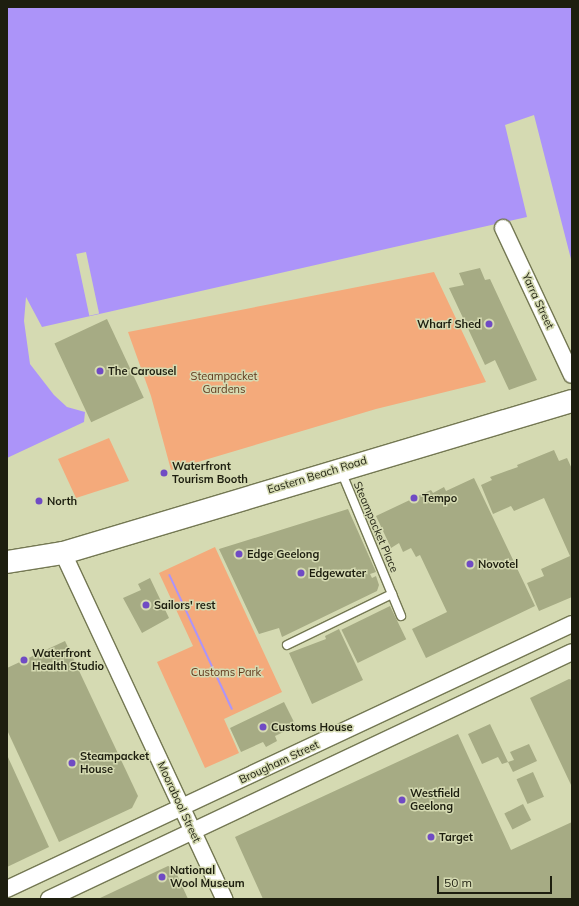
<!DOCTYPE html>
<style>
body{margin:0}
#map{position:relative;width:579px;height:906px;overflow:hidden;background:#d5dab2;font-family:Mulish,sans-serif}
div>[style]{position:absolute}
.green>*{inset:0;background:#f4aa7b}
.water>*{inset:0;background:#ac94f9;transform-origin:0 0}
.pier>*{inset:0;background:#d5dab2;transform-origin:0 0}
.building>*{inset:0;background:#a6ab84;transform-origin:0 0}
.round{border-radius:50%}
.roads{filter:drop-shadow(1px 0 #747853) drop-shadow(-1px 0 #747853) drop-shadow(0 1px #747853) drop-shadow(0 -1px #747853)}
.lane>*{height:8px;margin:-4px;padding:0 4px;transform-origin:4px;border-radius:4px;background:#fff}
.street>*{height:16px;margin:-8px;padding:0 8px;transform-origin:8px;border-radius:8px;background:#fff}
.secondary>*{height:22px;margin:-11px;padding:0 11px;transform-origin:11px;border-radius:11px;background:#fff}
.dots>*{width:11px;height:11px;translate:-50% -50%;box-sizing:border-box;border:2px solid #d5dab2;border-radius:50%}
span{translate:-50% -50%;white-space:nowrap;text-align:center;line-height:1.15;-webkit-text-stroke:3px #d5dab2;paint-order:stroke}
.street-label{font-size:11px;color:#1d1e0f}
.poi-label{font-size:11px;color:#1d1e0f;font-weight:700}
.right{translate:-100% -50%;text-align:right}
.left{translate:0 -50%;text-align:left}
.park-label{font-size:11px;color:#61391d}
.frame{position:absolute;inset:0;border:8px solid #1d1e0f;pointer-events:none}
.scale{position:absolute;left:437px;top:876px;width:115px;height:18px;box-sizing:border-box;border:2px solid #1d1e0f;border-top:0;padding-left:5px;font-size:12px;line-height:14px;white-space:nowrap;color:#1d1e0f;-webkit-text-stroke:3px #d5dab2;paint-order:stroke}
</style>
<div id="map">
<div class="green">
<div style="clip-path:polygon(434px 272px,486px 382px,376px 409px,171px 470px,151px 396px,128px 332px)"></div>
<div style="clip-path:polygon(109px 438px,129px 481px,76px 498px,58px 459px)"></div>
<div style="clip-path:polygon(215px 547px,282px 692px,224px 719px,239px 753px,205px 768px,157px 662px,193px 646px,159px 573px)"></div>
</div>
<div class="water">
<div style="clip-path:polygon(7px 7px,572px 7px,572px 263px,534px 115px,505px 125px,527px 217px,42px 327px,26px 297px,24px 321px,30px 364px,54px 395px,67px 407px,85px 412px,84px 422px,7px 458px)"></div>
<div style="left:170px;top:574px;width:149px;height:2px;rotate:65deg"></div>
</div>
<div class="pier">
<div style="left:86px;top:252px;width:63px;height:10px;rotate:78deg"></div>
</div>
<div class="building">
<div style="clip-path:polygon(480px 268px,485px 280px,490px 279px,537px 380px,509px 390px,495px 360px,485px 365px,449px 288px,464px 285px,459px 273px)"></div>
<div style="left:107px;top:319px;width:87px;height:58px;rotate:65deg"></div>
<div style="clip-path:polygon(554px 450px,559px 461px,567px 458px,572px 469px,572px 597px,539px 611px,527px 583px,544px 576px,541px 569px,570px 556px,544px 498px,514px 511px,511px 506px,493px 514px,481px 485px,492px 480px,490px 477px,518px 467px,517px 465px)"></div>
<div class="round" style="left:159.5px;top:468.5px;width:9px;height:9px"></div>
<div style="clip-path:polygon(474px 478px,535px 606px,426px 658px,412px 629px,447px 612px,420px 555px,416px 557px,411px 548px,403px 552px,399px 543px,391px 548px,376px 516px,431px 490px,433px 493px,444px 487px,446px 491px)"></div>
<div style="clip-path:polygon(348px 509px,376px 572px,370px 574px,372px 578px,376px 576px,379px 585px,377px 591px,282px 637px,279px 628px,259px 634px,219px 549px)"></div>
<div style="clip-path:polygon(150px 578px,169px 618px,142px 633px,123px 598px,141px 590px,138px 584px)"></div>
<div style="left:390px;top:606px;width:37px;height:54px;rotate:64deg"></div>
<div style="clip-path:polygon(339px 629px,363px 680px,312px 704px,289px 653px,326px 639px,325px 636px)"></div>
<div style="clip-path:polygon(65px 641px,138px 796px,132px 808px,59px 842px,7px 730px,7px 668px)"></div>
<div style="clip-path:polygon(569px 679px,572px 680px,572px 787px,530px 698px)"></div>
<div style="clip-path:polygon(284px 702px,296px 726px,275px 736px,277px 741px,266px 747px,263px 742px,241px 752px,230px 728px)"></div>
<div style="clip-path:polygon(490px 724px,508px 762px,502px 764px,498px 757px,482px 764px,468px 734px)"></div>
<div style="clip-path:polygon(458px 734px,511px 850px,572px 822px,572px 899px,263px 899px,235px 837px)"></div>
<div style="clip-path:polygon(529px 744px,537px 761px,513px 772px,508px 762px,514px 760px,510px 752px)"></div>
<div style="clip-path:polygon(7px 755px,49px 847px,7px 867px)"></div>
<div style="left:533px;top:772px;width:27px;height:18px;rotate:66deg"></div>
<div style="left:523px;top:804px;width:18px;height:21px;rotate:63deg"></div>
<div style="clip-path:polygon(168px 866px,174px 868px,188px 899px,98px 899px)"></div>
</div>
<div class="roads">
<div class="lane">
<div style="left:341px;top:471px;width:157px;rotate:67.5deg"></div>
<div style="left:287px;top:645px;width:117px;rotate:-25.9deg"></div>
</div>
<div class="street">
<div style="left:503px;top:228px;width:162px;rotate:64.9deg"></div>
<div style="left:63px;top:553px;width:382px;rotate:65deg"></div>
<div style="left:7px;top:889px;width:624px;rotate:-25.13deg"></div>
<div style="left:49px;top:899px;width:578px;rotate:-25.28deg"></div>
</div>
<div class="secondary">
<div style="left:7px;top:562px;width:57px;rotate:-9.1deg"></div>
<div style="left:63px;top:553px;width:531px;rotate:-16.63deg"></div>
</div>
</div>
<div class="dots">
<div style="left:489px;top:324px;background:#704bc4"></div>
<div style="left:100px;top:371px;background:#704bc4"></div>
<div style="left:164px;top:473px;background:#704bc4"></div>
<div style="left:414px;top:498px;background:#704bc4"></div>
<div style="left:39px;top:501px;background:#704bc4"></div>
<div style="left:239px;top:554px;background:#704bc4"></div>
<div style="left:470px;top:564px;background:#704bc4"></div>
<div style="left:301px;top:573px;background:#704bc4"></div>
<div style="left:146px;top:605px;background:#704bc4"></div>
<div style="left:24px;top:660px;background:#704bc4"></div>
<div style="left:263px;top:727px;background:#704bc4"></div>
<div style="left:72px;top:763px;background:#704bc4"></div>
<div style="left:402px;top:800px;background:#704bc4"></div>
<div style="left:431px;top:837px;background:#704bc4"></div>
<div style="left:162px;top:877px;background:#704bc4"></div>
</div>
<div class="street-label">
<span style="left:538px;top:301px;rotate:65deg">Yarra Street</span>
<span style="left:317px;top:475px;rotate:-17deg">Eastern Beach Road</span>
<span style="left:376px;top:527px;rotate:67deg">Steampacket Place</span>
<span style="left:279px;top:762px;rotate:-25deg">Brougham Street</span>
<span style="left:179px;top:802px;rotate:65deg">Moorabool Street</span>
</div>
<div class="poi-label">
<span class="right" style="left:481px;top:324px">Wharf Shed</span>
<span class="left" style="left:108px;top:371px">The Carousel</span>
<span class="left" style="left:172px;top:473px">Waterfront<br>Tourism Booth</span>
<span class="left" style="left:422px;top:498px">Tempo</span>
<span class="left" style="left:47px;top:501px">North</span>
<span class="left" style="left:247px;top:554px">Edge Geelong</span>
<span class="left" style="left:478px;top:564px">Novotel</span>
<span class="left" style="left:309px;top:573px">Edgewater</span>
<span class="left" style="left:154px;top:605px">Sailors' rest</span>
<span class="left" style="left:32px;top:660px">Waterfront<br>Health Studio</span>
<span class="left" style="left:271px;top:727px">Customs House</span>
<span class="left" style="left:80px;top:763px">Steampacket<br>House</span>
<span class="left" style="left:410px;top:800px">Westfield<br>Geelong</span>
<span class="left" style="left:439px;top:837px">Target</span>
<span class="left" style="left:170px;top:877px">National<br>Wool Museum</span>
</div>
<div class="park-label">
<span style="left:224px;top:383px">Steampacket<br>Gardens</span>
<span style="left:226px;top:672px">Customs Park</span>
</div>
<div class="frame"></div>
<div class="scale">50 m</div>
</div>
